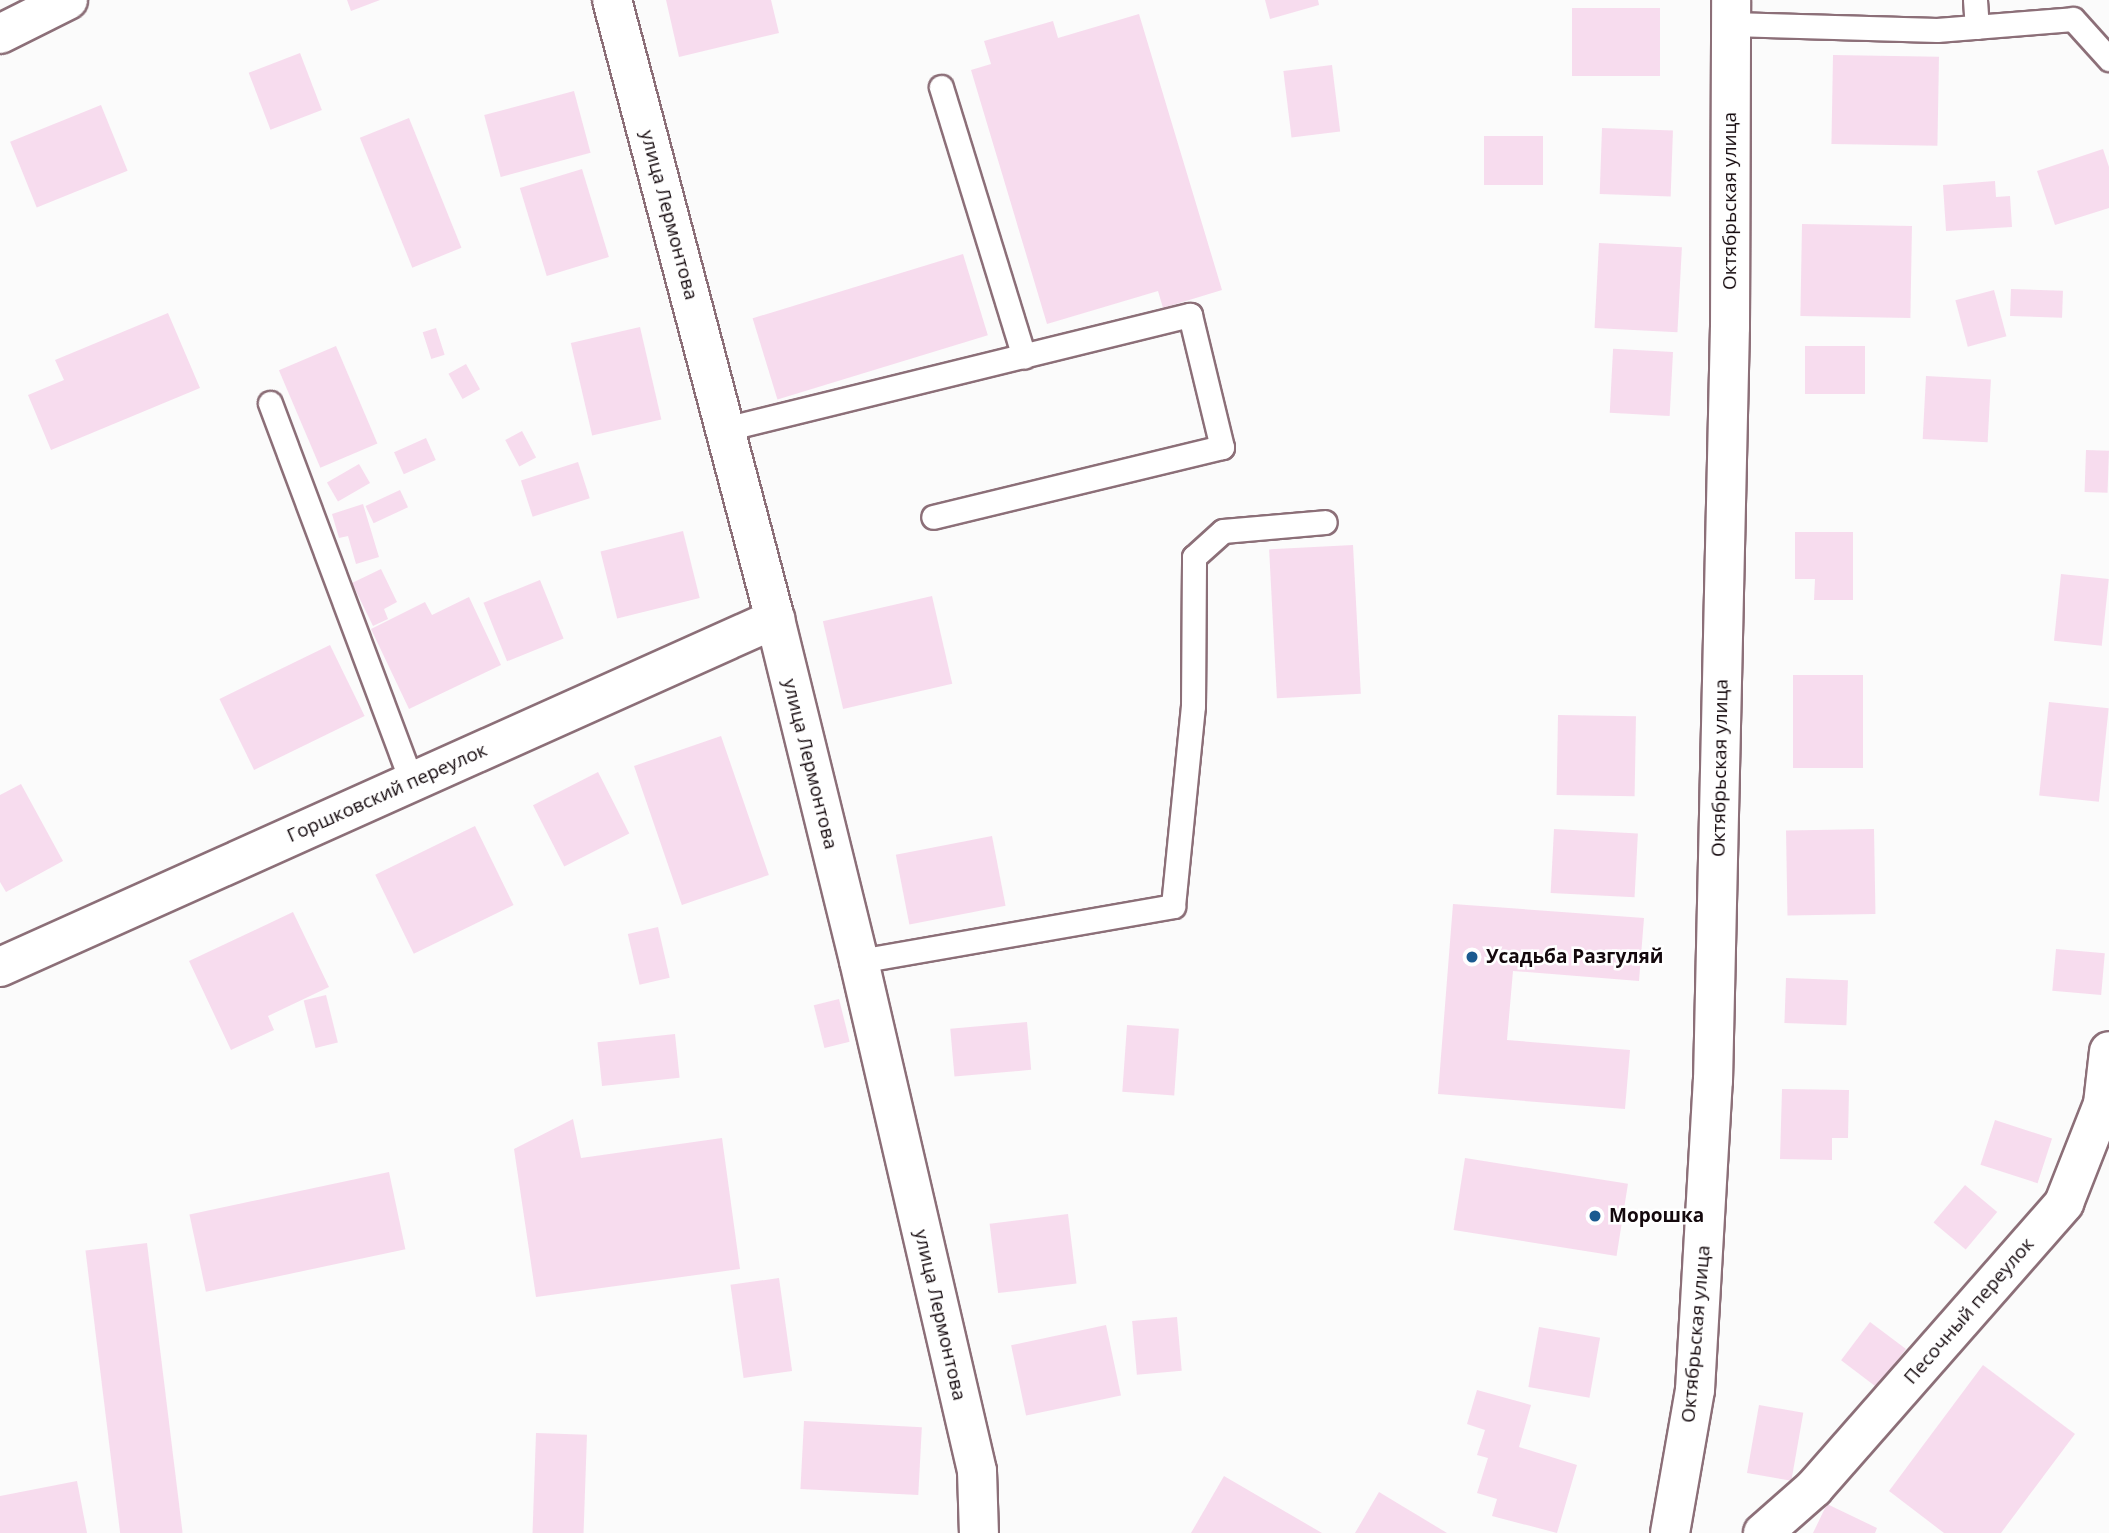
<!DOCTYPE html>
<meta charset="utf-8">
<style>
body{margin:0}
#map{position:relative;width:2109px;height:1533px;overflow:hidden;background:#fbfbfb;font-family:"Open Sans",sans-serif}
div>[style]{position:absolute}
.building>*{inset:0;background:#f7dcee;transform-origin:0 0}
.roads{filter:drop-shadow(2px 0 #8c6f78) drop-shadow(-2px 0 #8c6f78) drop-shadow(0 2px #8c6f78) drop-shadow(0 -2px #8c6f78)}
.service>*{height:23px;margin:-11.5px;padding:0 11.5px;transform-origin:11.5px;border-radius:11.5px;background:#fff}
.minor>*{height:38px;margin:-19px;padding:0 19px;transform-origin:19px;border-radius:19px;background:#fff}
.tertiary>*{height:38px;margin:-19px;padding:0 19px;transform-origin:19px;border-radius:19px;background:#fff}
.dots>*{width:19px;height:19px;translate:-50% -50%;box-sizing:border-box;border:4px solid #fff;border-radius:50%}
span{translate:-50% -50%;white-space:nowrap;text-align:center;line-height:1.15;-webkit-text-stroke:5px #fff;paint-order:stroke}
.street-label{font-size:19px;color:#14090d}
.poi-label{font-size:19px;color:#14090d;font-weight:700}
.left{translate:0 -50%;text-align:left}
</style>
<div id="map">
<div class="building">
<div style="clip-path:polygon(347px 0,380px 0,351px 11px)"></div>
<div style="clip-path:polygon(666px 0,771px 0,779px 33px,679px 57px)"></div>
<div style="clip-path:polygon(1265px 0,1318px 0,1319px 5px,1270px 19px)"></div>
<div style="left:1660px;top:8px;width:68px;height:88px;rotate:90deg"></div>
<div style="clip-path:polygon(1139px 14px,1222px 290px,1163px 308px,1158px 291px,1047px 324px,971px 70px,991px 64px,984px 41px,1053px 21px,1058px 38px)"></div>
<div style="left:300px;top:53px;width:61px;height:55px;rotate:69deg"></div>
<div style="left:1833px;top:55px;width:106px;height:89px;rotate:1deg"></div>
<div style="left:1332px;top:65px;width:67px;height:49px;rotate:83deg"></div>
<div style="left:574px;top:91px;width:64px;height:93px;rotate:75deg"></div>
<div style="left:101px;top:105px;width:71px;height:98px;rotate:68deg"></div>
<div style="left:409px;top:118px;width:140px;height:53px;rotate:68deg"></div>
<div style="left:1602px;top:128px;width:71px;height:66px;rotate:2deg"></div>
<div style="left:1484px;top:136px;width:59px;height:49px"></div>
<div style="clip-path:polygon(2103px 149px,2109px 167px,2109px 208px,2055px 225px,2037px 171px)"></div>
<div style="left:582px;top:169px;width:92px;height:65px;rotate:73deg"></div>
<div style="clip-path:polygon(1995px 181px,1996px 197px,2010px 196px,2012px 227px,1946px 231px,1943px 185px)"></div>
<div style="left:1802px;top:224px;width:110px;height:92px;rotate:1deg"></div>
<div style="left:1599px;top:243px;width:83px;height:85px;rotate:3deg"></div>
<div style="left:963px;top:254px;width:85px;height:220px;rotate:73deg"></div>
<div style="left:2011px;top:289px;width:52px;height:27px;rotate:2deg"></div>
<div style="left:1994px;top:290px;width:48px;height:40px;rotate:75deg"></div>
<div style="clip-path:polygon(168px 313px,200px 388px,51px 450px,28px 395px,64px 380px,55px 360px)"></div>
<div style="left:640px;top:327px;width:95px;height:71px;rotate:77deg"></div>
<div style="left:436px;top:328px;width:28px;height:14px;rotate:72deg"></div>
<div style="left:336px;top:346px;width:106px;height:62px;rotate:67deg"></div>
<div style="left:1805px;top:346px;width:60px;height:48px"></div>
<div style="left:1673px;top:352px;width:64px;height:60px;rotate:93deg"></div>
<div style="left:466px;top:364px;width:29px;height:20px;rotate:61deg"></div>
<div style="left:1926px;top:376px;width:65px;height:63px;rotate:3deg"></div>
<div style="left:522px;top:431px;width:30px;height:19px;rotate:62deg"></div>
<div style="left:426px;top:438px;width:24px;height:35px;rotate:66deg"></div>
<div style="left:2086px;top:450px;width:23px;height:42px;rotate:2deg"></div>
<div style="left:578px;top:462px;width:38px;height:60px;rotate:72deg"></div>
<div style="left:359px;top:464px;width:22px;height:37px;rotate:60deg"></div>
<div style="left:400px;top:490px;width:19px;height:38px;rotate:65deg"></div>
<div style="clip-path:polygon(363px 504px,379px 557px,356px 564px,348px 536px,339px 538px,332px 514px)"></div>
<div style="left:683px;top:531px;width:69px;height:85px;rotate:76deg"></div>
<div style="clip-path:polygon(1795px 532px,1853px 532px,1853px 600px,1814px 600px,1815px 579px,1795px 579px)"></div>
<div style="left:1353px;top:545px;width:149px;height:84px;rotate:87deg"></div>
<div style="clip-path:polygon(381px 569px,397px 602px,384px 609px,388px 619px,373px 626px,352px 583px)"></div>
<div style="left:2061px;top:574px;width:48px;height:67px;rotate:6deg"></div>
<div style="left:540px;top:580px;width:63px;height:61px;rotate:68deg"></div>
<div style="left:932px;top:596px;width:90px;height:112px;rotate:77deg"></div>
<div style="clip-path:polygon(469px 597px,501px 665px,409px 709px,371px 629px,425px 602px,432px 615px)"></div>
<div style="left:330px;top:645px;width:79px;height:123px;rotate:64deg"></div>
<div style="left:1793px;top:675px;width:70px;height:93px"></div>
<div style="left:2049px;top:702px;width:60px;height:94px;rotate:6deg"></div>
<div style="left:1558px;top:715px;width:78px;height:80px;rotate:1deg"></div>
<div style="left:721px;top:736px;width:147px;height:92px;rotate:71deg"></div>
<div style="left:598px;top:772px;width:69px;height:73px;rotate:63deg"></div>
<div style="clip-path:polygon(21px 784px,63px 861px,6px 892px,0 882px,0 795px)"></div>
<div style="left:475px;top:826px;width:88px;height:111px;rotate:64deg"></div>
<div style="left:1554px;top:829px;width:84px;height:64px;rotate:3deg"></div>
<div style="left:1874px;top:829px;width:85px;height:88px;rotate:89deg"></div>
<div style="left:992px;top:836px;width:71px;height:98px;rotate:79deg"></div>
<div style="clip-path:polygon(1453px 904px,1644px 918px,1639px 981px,1513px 971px,1507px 1040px,1630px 1050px,1625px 1109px,1438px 1094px)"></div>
<div style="clip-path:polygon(293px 912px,329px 987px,268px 1016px,274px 1030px,231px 1050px,189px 961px)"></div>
<div style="left:658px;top:927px;width:52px;height:31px;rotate:77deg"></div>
<div style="left:2056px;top:949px;width:49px;height:42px;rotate:5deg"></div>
<div style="left:1786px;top:978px;width:62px;height:45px;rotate:2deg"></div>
<div style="left:326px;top:995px;width:49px;height:23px;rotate:76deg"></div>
<div style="left:839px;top:999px;width:44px;height:26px;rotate:76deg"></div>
<div style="left:1027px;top:1022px;width:48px;height:77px;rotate:85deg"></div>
<div style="left:1127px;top:1025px;width:52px;height:67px;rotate:4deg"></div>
<div style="left:675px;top:1034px;width:44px;height:78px;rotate:84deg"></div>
<div style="clip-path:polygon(1782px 1089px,1849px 1090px,1848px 1138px,1832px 1138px,1832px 1160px,1780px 1159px)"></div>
<div style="clip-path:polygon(573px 1119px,581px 1158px,722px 1138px,740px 1269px,536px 1297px,514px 1149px)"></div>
<div style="left:1995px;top:1120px;width:60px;height:47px;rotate:18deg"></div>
<div style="left:1465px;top:1158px;width:165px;height:73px;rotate:9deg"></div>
<div style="left:389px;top:1172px;width:79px;height:204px;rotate:78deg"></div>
<div style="left:1965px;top:1185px;width:42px;height:49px;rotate:40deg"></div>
<div style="left:1068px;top:1214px;width:70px;height:79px;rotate:83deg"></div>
<div style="left:147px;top:1243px;width:292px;height:62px;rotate:83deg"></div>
<div style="left:779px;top:1278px;width:94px;height:49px;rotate:82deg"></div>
<div style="left:1177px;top:1317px;width:54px;height:45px;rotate:85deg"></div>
<div style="left:1870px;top:1322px;width:45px;height:48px;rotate:37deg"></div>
<div style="left:1106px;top:1325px;width:72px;height:97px;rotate:78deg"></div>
<div style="left:1539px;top:1327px;width:62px;height:61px;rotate:10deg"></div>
<div style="clip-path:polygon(1983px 1365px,2075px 1434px,2001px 1533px,1944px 1533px,1889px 1491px)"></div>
<div style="clip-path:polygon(1477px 1390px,1531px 1405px,1519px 1447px,1577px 1465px,1557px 1533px,1492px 1516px,1497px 1499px,1477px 1493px,1488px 1458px,1477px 1455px,1485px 1430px,1467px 1424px)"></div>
<div style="left:1759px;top:1405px;width:45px;height:69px;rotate:10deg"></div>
<div style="left:804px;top:1421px;width:118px;height:68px;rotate:3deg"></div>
<div style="left:536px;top:1433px;width:51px;height:100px;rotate:2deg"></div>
<div style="clip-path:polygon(1224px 1476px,1322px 1533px,1191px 1533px)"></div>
<div style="clip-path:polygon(77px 1481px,87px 1533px,0 1533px,0 1496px)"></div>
<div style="clip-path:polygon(1379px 1492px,1447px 1533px,1355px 1533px)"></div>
<div style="clip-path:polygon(1827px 1504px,1877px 1528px,1875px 1533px,1813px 1533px)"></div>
</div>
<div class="roads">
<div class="service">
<div style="left:1975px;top:0;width:27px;rotate:86deg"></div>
<div style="left:1731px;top:24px;width:206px;rotate:1.7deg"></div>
<div style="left:1937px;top:30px;width:136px;rotate:-4.6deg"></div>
<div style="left:2073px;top:19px;width:54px;rotate:48deg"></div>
<div style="left:941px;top:87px;width:282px;rotate:72.9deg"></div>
<div style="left:270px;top:403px;width:405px;rotate:69.5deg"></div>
<div style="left:725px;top:429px;width:479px;rotate:-13.8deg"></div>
<div style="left:1190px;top:315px;width:136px;rotate:76.4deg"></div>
<div style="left:1222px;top:447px;width:297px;rotate:166.4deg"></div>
<div style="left:859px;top:961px;width:319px;rotate:-9.9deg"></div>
<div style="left:1173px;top:906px;width:201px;rotate:-84.3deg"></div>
<div style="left:1193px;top:706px;width:149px;rotate:-89.6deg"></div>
<div style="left:1194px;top:557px;width:39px;rotate:-42deg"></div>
<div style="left:1223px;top:531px;width:102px;rotate:-5deg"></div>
</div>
<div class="minor">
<div style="left:612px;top:0;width:640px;rotate:75.25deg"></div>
<div style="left:775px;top:619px;width:352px;rotate:76.2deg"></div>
<div style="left:859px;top:961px;width:523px;rotate:76.97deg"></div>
<div style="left:977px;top:1471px;width:62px;rotate:88.2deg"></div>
<div style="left:0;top:34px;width:76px;rotate:-26.6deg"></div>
<div style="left:0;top:967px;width:850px;rotate:-24.18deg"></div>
<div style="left:1763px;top:1533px;width:68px;rotate:-41.4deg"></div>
<div style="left:1814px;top:1488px;width:379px;rotate:-48.7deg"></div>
<div style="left:2064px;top:1203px;width:106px;rotate:-68.5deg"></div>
<div style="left:2103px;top:1104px;width:53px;rotate:-83.5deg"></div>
</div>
<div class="tertiary">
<div style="left:1670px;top:1533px;width:145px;rotate:-80.1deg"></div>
<div style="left:1695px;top:1390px;width:310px;rotate:-86.7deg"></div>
<div style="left:1713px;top:1081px;width:754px;rotate:-88.71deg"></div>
<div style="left:1730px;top:327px;width:327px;rotate:-89.8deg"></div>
</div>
</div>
<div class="dots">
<div style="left:1472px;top:957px;background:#1b5a90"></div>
<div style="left:1595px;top:1216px;background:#1b5a90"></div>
</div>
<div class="street-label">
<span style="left:1730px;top:201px;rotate:-90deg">Октябрьская улица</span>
<span style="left:669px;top:215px;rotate:75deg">улица Лермонтова</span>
<span style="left:810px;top:764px;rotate:76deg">улица Лермонтова</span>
<span style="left:1720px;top:768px;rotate:-89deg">Октябрьская улица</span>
<span style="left:387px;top:793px;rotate:-24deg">Горшковский переулок</span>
<span style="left:1969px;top:1311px;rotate:-49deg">Песочный переулок</span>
<span style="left:940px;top:1315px;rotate:77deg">улица Лермонтова</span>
<span style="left:1696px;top:1334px;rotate:-85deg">Октябрьская улица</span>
</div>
<div class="poi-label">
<span class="left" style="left:1486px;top:957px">Усадьба Разгуляй</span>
<span class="left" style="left:1609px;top:1216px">Морошка</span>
</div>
</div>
